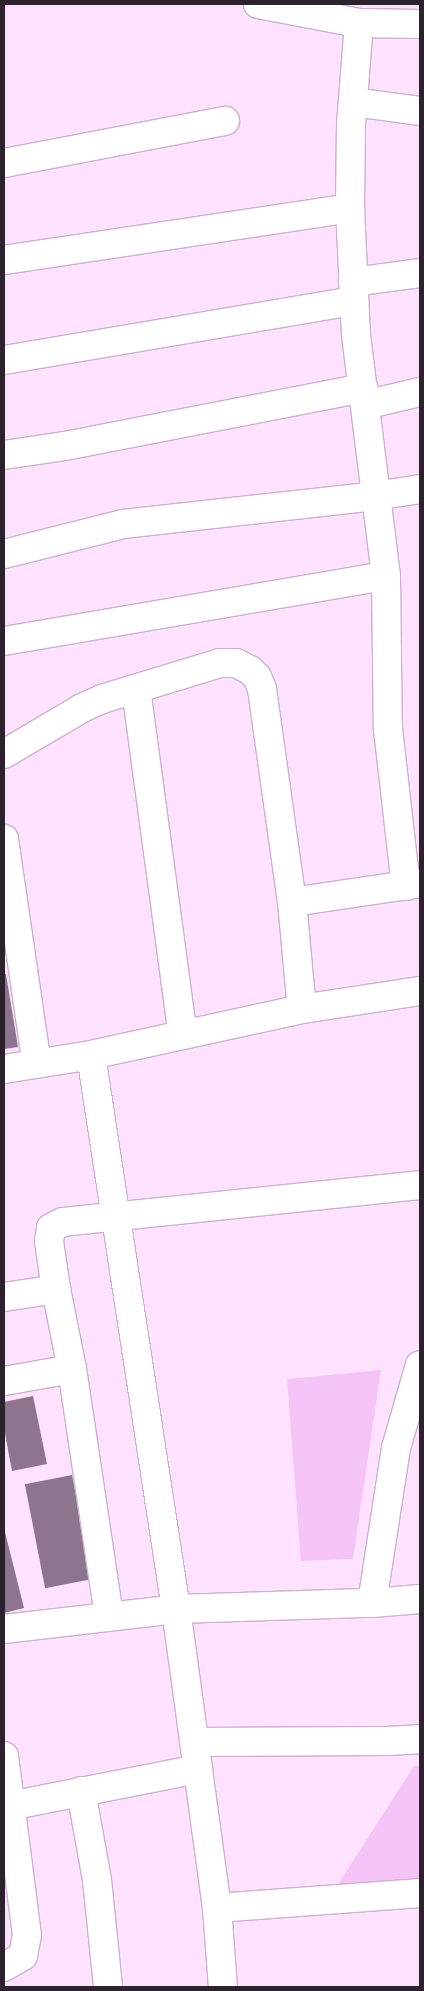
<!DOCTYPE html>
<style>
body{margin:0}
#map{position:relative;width:424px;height:1991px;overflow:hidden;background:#fee2ff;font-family:Literata,serif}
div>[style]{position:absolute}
.green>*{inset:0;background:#f4c4f6}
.building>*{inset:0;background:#8e758f;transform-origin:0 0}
.roads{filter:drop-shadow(1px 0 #ccb1cd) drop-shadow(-1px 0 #ccb1cd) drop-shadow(0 1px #ccb1cd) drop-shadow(0 -1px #ccb1cd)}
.minor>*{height:28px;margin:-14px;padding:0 14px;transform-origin:14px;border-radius:14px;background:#fff}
span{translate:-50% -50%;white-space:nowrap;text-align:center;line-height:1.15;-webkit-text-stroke:4px #fff;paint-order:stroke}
.frame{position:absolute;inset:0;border:5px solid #2c222d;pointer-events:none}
</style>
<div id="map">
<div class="green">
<div style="clip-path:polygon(381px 1370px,353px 1559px,301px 1561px,287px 1379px)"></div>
<div style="clip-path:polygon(414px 1766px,420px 1766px,420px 1879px,335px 1889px)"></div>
</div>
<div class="building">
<div style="clip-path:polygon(4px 974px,6px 974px,18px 1047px,4px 1049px)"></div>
<div style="clip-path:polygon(33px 1396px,47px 1464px,12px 1471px,4px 1428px,4px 1402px)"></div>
<div style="left:72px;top:1475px;width:106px;height:48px;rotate:79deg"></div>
<div style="clip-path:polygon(4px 1528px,24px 1608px,4px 1613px)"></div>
</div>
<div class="roads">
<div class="minor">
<div style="left:258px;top:4px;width:103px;rotate:10.7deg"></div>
<div style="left:359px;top:23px;width:61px;rotate:0.9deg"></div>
<div style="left:359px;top:23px;width:102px;rotate:94.5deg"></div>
<div style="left:351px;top:125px;width:83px;rotate:90.7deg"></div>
<div style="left:350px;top:208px;width:127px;rotate:87.3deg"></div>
<div style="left:356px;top:335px;width:243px;rotate:82.9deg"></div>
<div style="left:386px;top:576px;width:153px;rotate:89.3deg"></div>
<div style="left:388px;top:729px;width:158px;rotate:83.5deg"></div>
<div style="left:353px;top:102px;width:68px;rotate:7.7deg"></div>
<div style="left:4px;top:163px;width:225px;rotate:-10.8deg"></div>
<div style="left:4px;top:260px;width:350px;rotate:-8.5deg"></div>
<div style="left:353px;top:282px;width:68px;rotate:-7.7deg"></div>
<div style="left:4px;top:360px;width:355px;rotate:-9.6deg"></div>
<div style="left:365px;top:405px;width:57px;rotate:-13.3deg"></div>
<div style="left:4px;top:455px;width:62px;rotate:-8.4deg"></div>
<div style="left:65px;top:446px;width:304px;rotate:-11deg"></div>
<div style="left:4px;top:554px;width:123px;rotate:-14.1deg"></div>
<div style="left:123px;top:524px;width:254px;rotate:-6.3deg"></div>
<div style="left:375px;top:496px;width:46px;rotate:-8.8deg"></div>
<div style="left:4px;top:641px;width:387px;rotate:-9.7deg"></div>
<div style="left:136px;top:689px;width:349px;rotate:82.3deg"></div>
<div style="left:4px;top:754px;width:91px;rotate:-30.5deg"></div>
<div style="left:82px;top:708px;width:22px;rotate:-24deg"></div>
<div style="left:102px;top:699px;width:123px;rotate:-17deg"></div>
<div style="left:220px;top:663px;width:16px"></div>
<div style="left:236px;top:663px;width:16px;rotate:27deg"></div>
<div style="left:250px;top:670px;width:10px;rotate:45deg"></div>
<div style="left:257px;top:677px;width:13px;rotate:67deg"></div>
<div style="left:262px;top:689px;width:215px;rotate:82deg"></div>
<div style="left:292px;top:902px;width:107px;rotate:84.7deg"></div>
<div style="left:4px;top:839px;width:227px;rotate:81.7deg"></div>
<div style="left:292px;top:902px;width:129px;rotate:-8.4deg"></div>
<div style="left:91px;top:1055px;width:560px;rotate:81.28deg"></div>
<div style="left:176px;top:1609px;width:302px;rotate:82.2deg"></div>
<div style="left:217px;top:1908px;width:79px;rotate:85.7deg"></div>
<div style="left:4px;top:1069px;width:88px;rotate:-9.1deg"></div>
<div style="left:91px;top:1055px;width:216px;rotate:-12.3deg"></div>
<div style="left:302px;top:1009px;width:119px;rotate:-8.7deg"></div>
<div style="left:4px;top:1297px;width:53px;rotate:-8.7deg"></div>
<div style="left:4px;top:1381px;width:69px;rotate:-10deg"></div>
<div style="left:372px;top:1603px;width:157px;rotate:-81.2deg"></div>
<div style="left:396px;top:1448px;width:86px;rotate:-73.9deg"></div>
<div style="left:109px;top:1616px;width:250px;rotate:-98.5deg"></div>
<div style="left:72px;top:1369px;width:82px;rotate:-101.3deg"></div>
<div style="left:56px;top:1289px;width:49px;rotate:-98.3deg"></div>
<div style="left:49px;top:1241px;width:13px;rotate:-81deg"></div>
<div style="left:51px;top:1228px;width:13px;rotate:-27deg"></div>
<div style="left:63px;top:1222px;width:359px;rotate:-5.9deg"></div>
<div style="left:4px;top:1629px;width:173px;rotate:-6.6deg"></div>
<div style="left:176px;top:1609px;width:196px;rotate:-1.8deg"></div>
<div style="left:372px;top:1603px;width:48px;rotate:-4.8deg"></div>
<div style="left:194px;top:1742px;width:192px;rotate:-0.3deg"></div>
<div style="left:386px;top:1741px;width:34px;rotate:-3deg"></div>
<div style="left:4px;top:1756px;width:180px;rotate:82.7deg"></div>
<div style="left:27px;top:1935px;width:21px;rotate:101deg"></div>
<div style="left:23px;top:1956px;width:22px;rotate:150deg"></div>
<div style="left:81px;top:1791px;width:90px;rotate:79.8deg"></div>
<div style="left:97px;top:1880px;width:108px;rotate:84.1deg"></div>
<div style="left:4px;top:1807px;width:198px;rotate:-11.1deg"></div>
<div style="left:217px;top:1908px;width:204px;rotate:-4.2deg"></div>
</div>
</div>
<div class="frame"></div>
</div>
